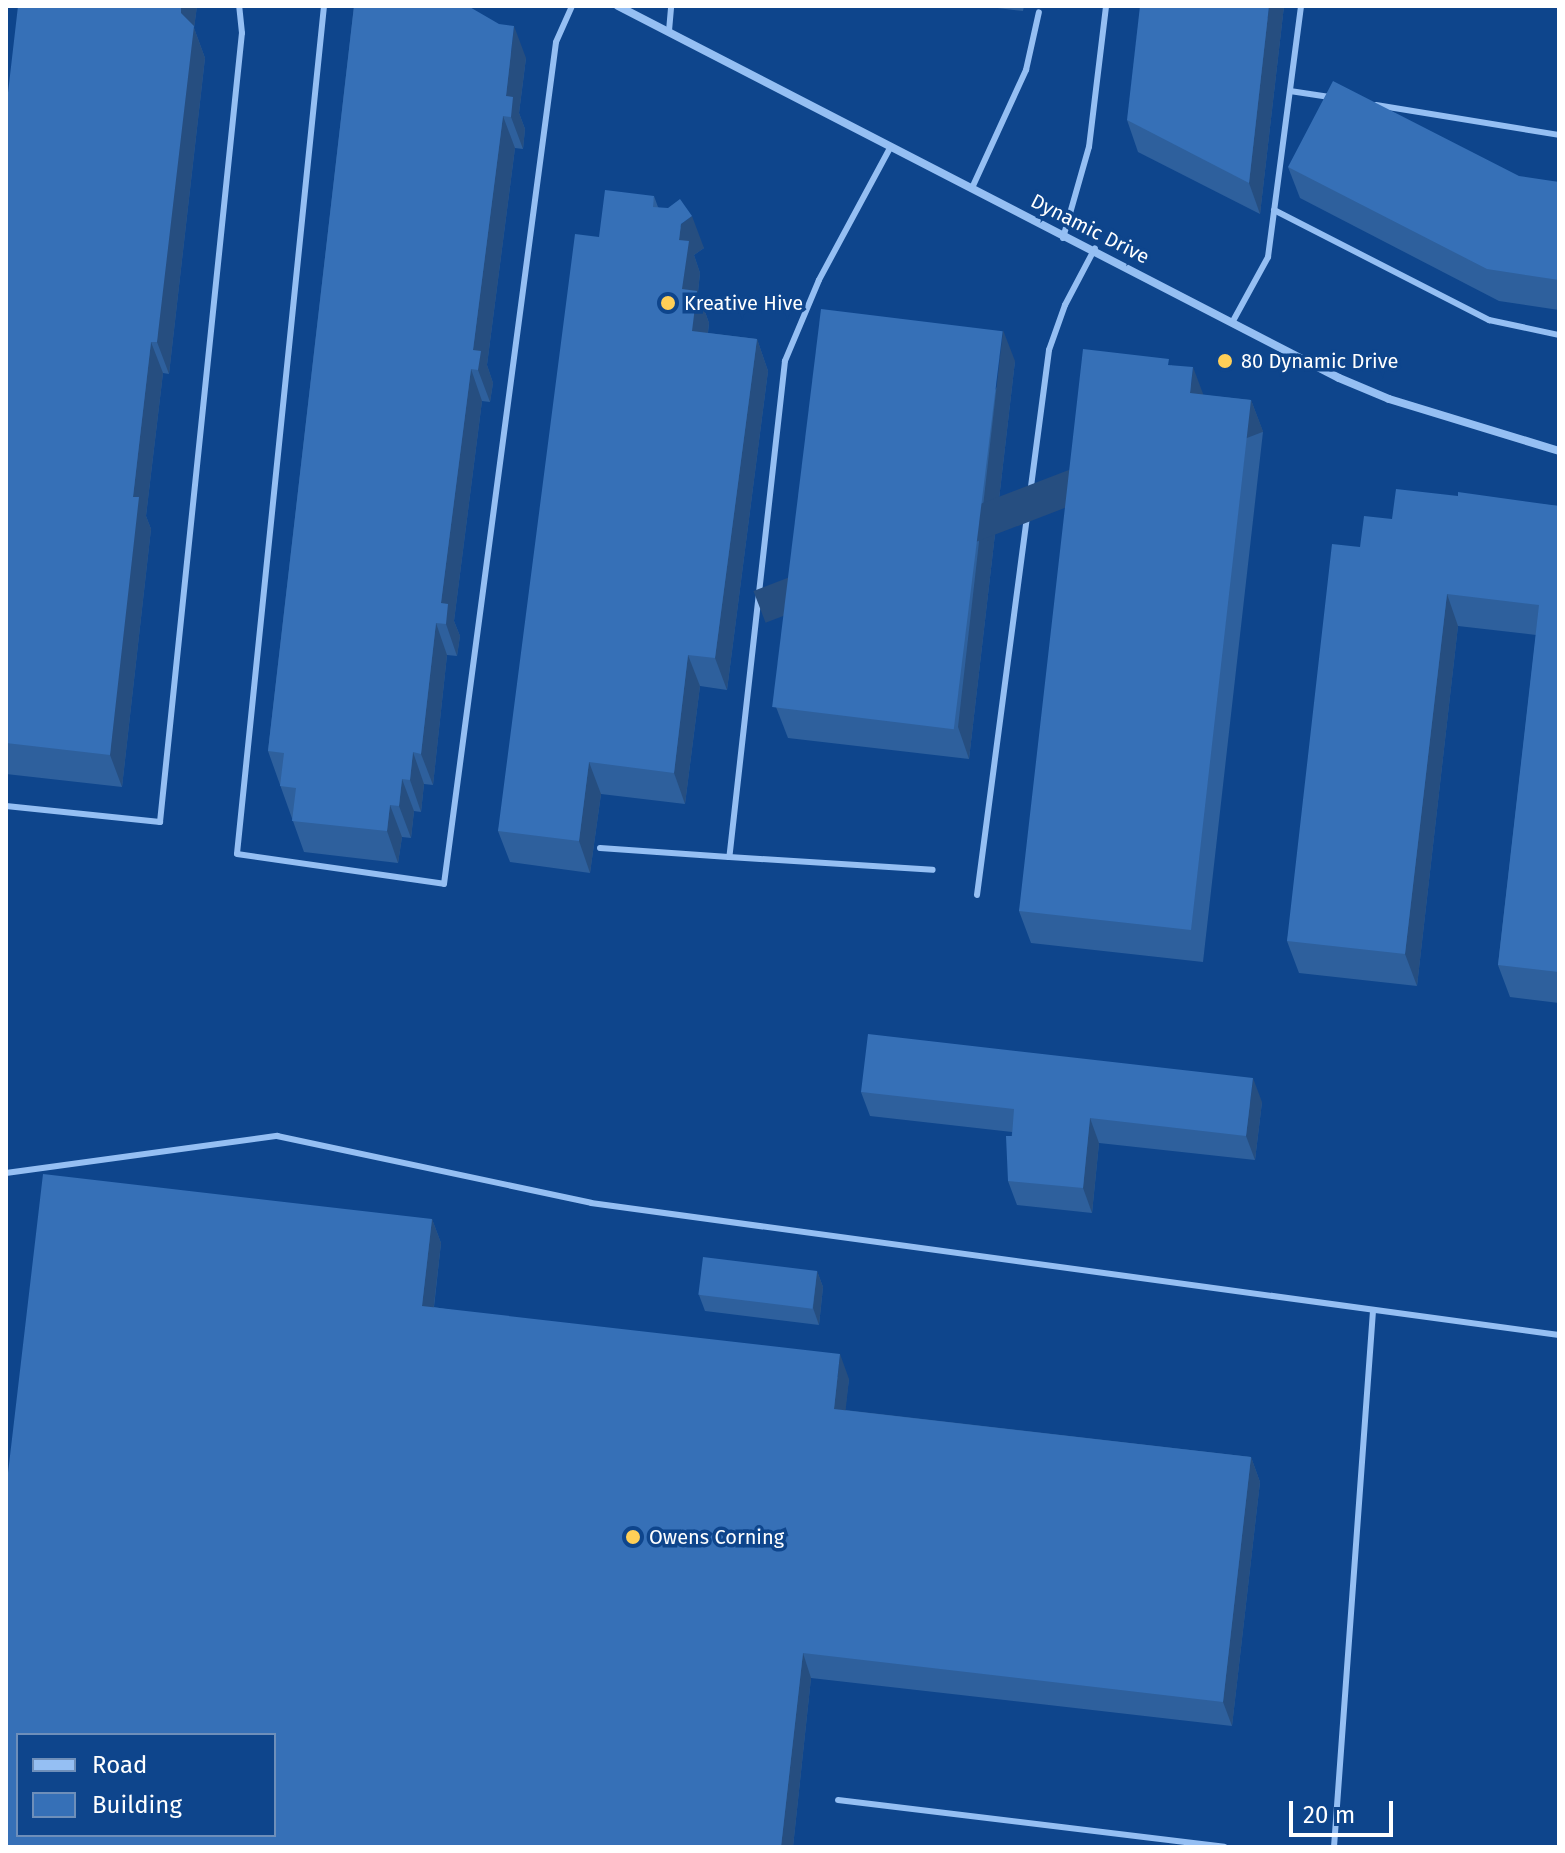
<!DOCTYPE html>
<style>
body{margin:0}
#map{position:relative;width:1565px;height:1853px;overflow:hidden;background:#0e458c;font-family:"Fira Sans",sans-serif}
div>[style]{position:absolute}
.lane>*{height:6px;margin:-3px;padding:0 3px;transform-origin:3px;border-radius:3px;background:#95bff3}
.street>*{height:8px;margin:-4px;padding:0 4px;transform-origin:4px;border-radius:4px;background:#95bff3}
.wall>*{inset:0;background:#2e609d}
.shaded-wall>*{inset:0;background:#264e80;transform-origin:0 0}
.building>*{inset:0;background:#3670b7;transform-origin:0 0}
.dots>*{width:22px;height:22px;translate:-50% -50%;box-sizing:border-box;border:4px solid #0e458c;border-radius:50%}
span{translate:-50% -50%;white-space:nowrap;text-align:center;line-height:1.15;-webkit-text-stroke:7px #0e458c;paint-order:stroke}
.street-label{font-size:20px;color:#fff}
.poi-label{font-size:20px;color:#fff}
.left{translate:0 -50%;text-align:left}
.frame{position:absolute;inset:0;border:8px solid #fff;pointer-events:none}
.legend{position:absolute;left:16px;top:1733px;width:260px;height:104px;box-sizing:border-box;background:#0e458c;border:2px solid #6e8fba;margin:0;padding:10px 14px;list-style:none;font-size:24px;color:#fff}
.legend li{display:flex;align-items:center;gap:16px;height:40px}
.legend b{width:40px;border:2px solid #6e8fba}
.scale{position:absolute;left:1289px;top:1801px;width:104px;height:36px;box-sizing:border-box;border:4px solid #fff;border-top:0;padding-left:10px;font-size:24px;line-height:28px;white-space:nowrap;color:#fff;-webkit-text-stroke:6px #0e458c;paint-order:stroke}
</style>
<div id="map">
<div class="lane">
<div style="left:324px;top:6px;width:852px;rotate:95.86deg"></div>
<div style="left:237px;top:854px;width:209px;rotate:8.2deg"></div>
<div style="left:444px;top:884px;width:849px;rotate:-82.42deg"></div>
<div style="left:556px;top:42px;width:39px;rotate:-66deg"></div>
<div style="left:669px;top:31px;width:25px;rotate:-85deg"></div>
<div style="left:1290px;top:91px;width:40px;rotate:8.5deg"></div>
<div style="left:1376px;top:105px;width:185px;rotate:9.3deg"></div>
<div style="left:890px;top:148px;width:150px;rotate:118.3deg"></div>
<div style="left:819px;top:280px;width:88px;rotate:112.8deg"></div>
<div style="left:785px;top:361px;width:499px;rotate:96.4deg"></div>
<div style="left:729px;top:857px;width:204px;rotate:3.6deg"></div>
<div style="left:972px;top:188px;width:130px;rotate:-65.4deg"></div>
<div style="left:1026px;top:70px;width:59px;rotate:-77.4deg"></div>
<div style="left:1274px;top:210px;width:242px;rotate:27.1deg"></div>
<div style="left:1489px;top:320px;width:72px;rotate:12.1deg"></div>
<div style="left:1063px;top:238px;width:95px;rotate:-74.1deg"></div>
<div style="left:1089px;top:147px;width:142px;rotate:-83.1deg"></div>
<div style="left:1233px;top:321px;width:73px;rotate:-61.3deg"></div>
<div style="left:1268px;top:257px;width:253px;rotate:-82.5deg"></div>
<div style="left:6px;top:806px;width:155px;rotate:5.9deg"></div>
<div style="left:160px;top:822px;width:793px;rotate:-84.07deg"></div>
<div style="left:242px;top:33px;width:27px;rotate:-96deg"></div>
<div style="left:600px;top:848px;width:129px;rotate:4deg"></div>
<div style="left:977px;top:895px;width:550px;rotate:-82.47deg"></div>
<div style="left:1049px;top:350px;width:48px;rotate:-70.4deg"></div>
<div style="left:1065px;top:305px;width:64px;rotate:-62.2deg"></div>
<div style="left:6px;top:1173px;width:274px;rotate:-7.8deg"></div>
<div style="left:277px;top:1136px;width:321px;rotate:12deg"></div>
<div style="left:591px;top:1203px;width:977px;rotate:7.77deg"></div>
<div style="left:838px;top:1800px;width:389px;rotate:6.9deg"></div>
<div style="left:1334px;top:1847px;width:537px;rotate:-85.84deg"></div>
</div>
<div class="street">
<div style="left:618px;top:6px;width:811px;rotate:27.29deg"></div>
<div style="left:1339px;top:378px;width:54px;rotate:22.8deg"></div>
<div style="left:1389px;top:399px;width:178px;rotate:17deg"></div>
</div>
<div class="wall">
<div style="clip-path:polygon(197px 6px,194px 28px,205px 58px,169px 374px,163px 373px,146px 516px,151px 529px,122px 787px,6px 774px,6px 110px)"></div>
<div style="clip-path:polygon(354px 6px,526px 58px,519px 113px,525px 129px,523px 149px,515px 148px,487px 365px,493px 383px,490px 402px,482px 401px,454px 621px,460px 636px,457px 656px,447px 655px,433px 785px,424px 784px,421px 812px,414px 811px,411px 838px,402px 837px,398px 863px,304px 852px,268px 751px)"></div>
<div style="clip-path:polygon(981px 6px,1024px 6px,1023px 11px)"></div>
<div style="clip-path:polygon(1284px 6px,1260px 214px,1138px 152px,1127px 120px)"></div>
<div style="clip-path:polygon(1288px 167px,1559px 182px,1559px 310px,1499px 301px,1300px 198px)"></div>
<div style="clip-path:polygon(654px 196px,658px 207px,704px 248px,694px 255px,700px 273px,698px 292px,709px 323px,708px 333px,757px 339px,768px 371px,727px 690px,700px 686px,685px 804px,601px 794px,590px 873px,510px 862px,498px 831px)"></div>
<div style="clip-path:polygon(1015px 361px,969px 759px,788px 738px,776px 707px)"></div>
<div style="clip-path:polygon(1171px 365px,1203px 395px,1251px 400px,1263px 432px,1203px 962px,1031px 943px,1019px 911px)"></div>
<div style="clip-path:polygon(1458px 496px,1559px 506px,1559px 1003px,1510px 997px,1498px 965px,1536px 635px,1458px 626px,1417px 986px,1299px 973px,1287px 941px,1360px 547px)"></div>
<div style="clip-path:polygon(861px 1092px,1262px 1102px,1255px 1160px,1099px 1143px,1092px 1213px,1017px 1205px,1008px 1181px,1012px 1132px,870px 1116px)"></div>
<div style="clip-path:polygon(432px 1219px,441px 1243px,434px 1307px,849px 1379px,845px 1410px,1251px 1457px,1260px 1482px,1232px 1726px,811px 1678px,793px 1847px,6px 1847px)"></div>
<div style="clip-path:polygon(817px 1271px,823px 1287px,819px 1325px,705px 1311px,699px 1295px)"></div>
</div>
<div class="shaded-wall">
<div style="clip-path:polygon(181px 6px,197px 6px,194px 28px,205px 58px,169px 374px,157px 342px)"></div>
<div style="clip-path:polygon(1269px 6px,1284px 6px,1260px 214px,1249px 183px)"></div>
<div style="clip-path:polygon(514px 26px,526px 58px,519px 113px,525px 129px,523px 149px,511px 117px,506px 96px)"></div>
<div style="clip-path:polygon(503px 116px,515px 148px,487px 365px,493px 383px,490px 402px,478px 370px,473px 350px)"></div>
<div style="clip-path:polygon(692px 216px,704px 248px,694px 255px,700px 273px,698px 292px,709px 323px,704px 363px,692px 331px,682px 289px,679px 240px,681px 224px)"></div>
<div style="clip-path:polygon(1003px 330px,1015px 361px,969px 759px,958px 727px)"></div>
<div style="clip-path:polygon(757px 339px,768px 371px,727px 690px,715px 658px)"></div>
<div style="clip-path:polygon(151px 342px,163px 373px,146px 516px,151px 529px,122px 787px,110px 755px,133px 497px)"></div>
<div style="clip-path:polygon(1193px 367px,1205px 399px,1190px 393px)"></div>
<div style="clip-path:polygon(471px 369px,482px 401px,454px 621px,460px 636px,457px 656px,446px 624px,441px 603px)"></div>
<div style="left:1251px;top:400px;width:34px;height:533px;rotate:69deg"></div>
<div style="clip-path:polygon(1447px 594px,1458px 626px,1417px 986px,1405px 954px)"></div>
<div style="clip-path:polygon(436px 623px,447px 655px,433px 785px,421px 754px)"></div>
<div style="clip-path:polygon(688px 655px,700px 686px,685px 804px,674px 773px)"></div>
<div style="clip-path:polygon(413px 752px,424px 784px,421px 812px,410px 780px)"></div>
<div style="clip-path:polygon(589px 762px,601px 794px,590px 873px,579px 841px)"></div>
<div style="clip-path:polygon(402px 779px,414px 811px,411px 838px,399px 806px)"></div>
<div style="clip-path:polygon(390px 805px,402px 837px,398px 863px,387px 831px)"></div>
<div style="clip-path:polygon(1253px 1078px,1262px 1102px,1255px 1160px,1246px 1136px)"></div>
<div style="clip-path:polygon(1090px 1118px,1099px 1143px,1092px 1213px,1083px 1188px)"></div>
<div style="clip-path:polygon(432px 1219px,441px 1243px,431px 1331px,422px 1306px)"></div>
<div style="clip-path:polygon(817px 1271px,823px 1287px,819px 1325px,813px 1308px)"></div>
<div style="clip-path:polygon(840px 1354px,849px 1379px,843px 1434px,834px 1409px)"></div>
<div style="clip-path:polygon(1251px 1457px,1260px 1482px,1232px 1726px,1223px 1702px)"></div>
<div style="clip-path:polygon(803px 1653px,811px 1678px,793px 1847px,781px 1847px)"></div>
</div>
<div class="building">
<div style="clip-path:polygon(18px 6px,181px 6px,181px 13px,194px 26px,157px 342px,151px 342px,133px 497px,139px 497px,110px 755px,6px 743px,6px 110px)"></div>
<div style="clip-path:polygon(354px 6px,468px 6px,499px 24px,514px 26px,506px 96px,513px 97px,511px 117px,503px 116px,473px 350px,481px 351px,478px 370px,471px 369px,441px 603px,448px 604px,446px 624px,436px 623px,421px 754px,413px 752px,410px 780px,402px 779px,399px 806px,390px 805px,387px 831px,292px 821px,296px 788px,280px 786px,284px 753px,268px 751px)"></div>
<div style="clip-path:polygon(1140px 6px,1269px 6px,1249px 183px,1127px 120px)"></div>
<div style="clip-path:polygon(1333px 81px,1519px 176px,1559px 182px,1559px 280px,1487px 269px,1288px 167px)"></div>
<div style="clip-path:polygon(605px 190px,654px 196px,653px 207px,668px 208px,680px 199px,692px 216px,681px 224px,679px 240px,689px 241px,682px 289px,697px 291px,692px 331px,757px 339px,715px 658px,688px 655px,674px 773px,589px 762px,579px 841px,498px 831px,575px 234px,599px 237px)"></div>
<div style="left:821px;top:309px;width:183px;height:401px;rotate:7deg"></div>
<div style="clip-path:polygon(1083px 349px,1169px 359px,1168px 365px,1193px 367px,1190px 393px,1251px 400px,1191px 930px,1019px 911px)"></div>
<div style="clip-path:polygon(1396px 489px,1458px 496px,1458px 492px,1559px 506px,1559px 972px,1498px 965px,1539px 605px,1447px 594px,1405px 954px,1287px 941px,1332px 544px,1360px 547px,1364px 516px,1392px 519px)"></div>
<div style="clip-path:polygon(868px 1034px,1253px 1078px,1246px 1136px,1090px 1118px,1083px 1188px,1008px 1181px,1006px 1136px,1012px 1136px,1014px 1109px,861px 1092px)"></div>
<div style="clip-path:polygon(evenodd,43px 1174px,432px 1219px,422px 1306px,840px 1354px,834px 1409px,1251px 1457px,1223px 1702px,803px 1653px,781px 1847px,6px 1847px,6px 1490px,43px 1174px,18px 1735px,274px 1735px,274px 1835px,18px 1835px,18px 1735px)"></div>
<div style="left:703px;top:1257px;width:115px;height:38px;rotate:7deg"></div>
</div>
<div class="dots">
<div style="left:668px;top:303px;background:#ffcf57"></div>
<div style="left:1225px;top:361px;background:#ffcf57"></div>
<div style="left:633px;top:1537px;background:#ffcf57"></div>
</div>
<div class="street-label">
<span style="left:1090px;top:229px;rotate:27deg">Dynamic Drive</span>
</div>
<div class="poi-label">
<span class="left" style="left:684px;top:303px">Kreative Hive</span>
<span class="left" style="left:1241px;top:361px">80 Dynamic Drive</span>
<span class="left" style="left:649px;top:1537px">Owens Corning</span>
</div>
<div class="frame"></div>
<ul class="legend">
<li><b style="height:10px;background:#95bff3"></b>Road</li>
<li><b style="height:22px;background:#3670b7"></b>Building</li>
</ul>
<div class="scale">20 m</div>
</div>
